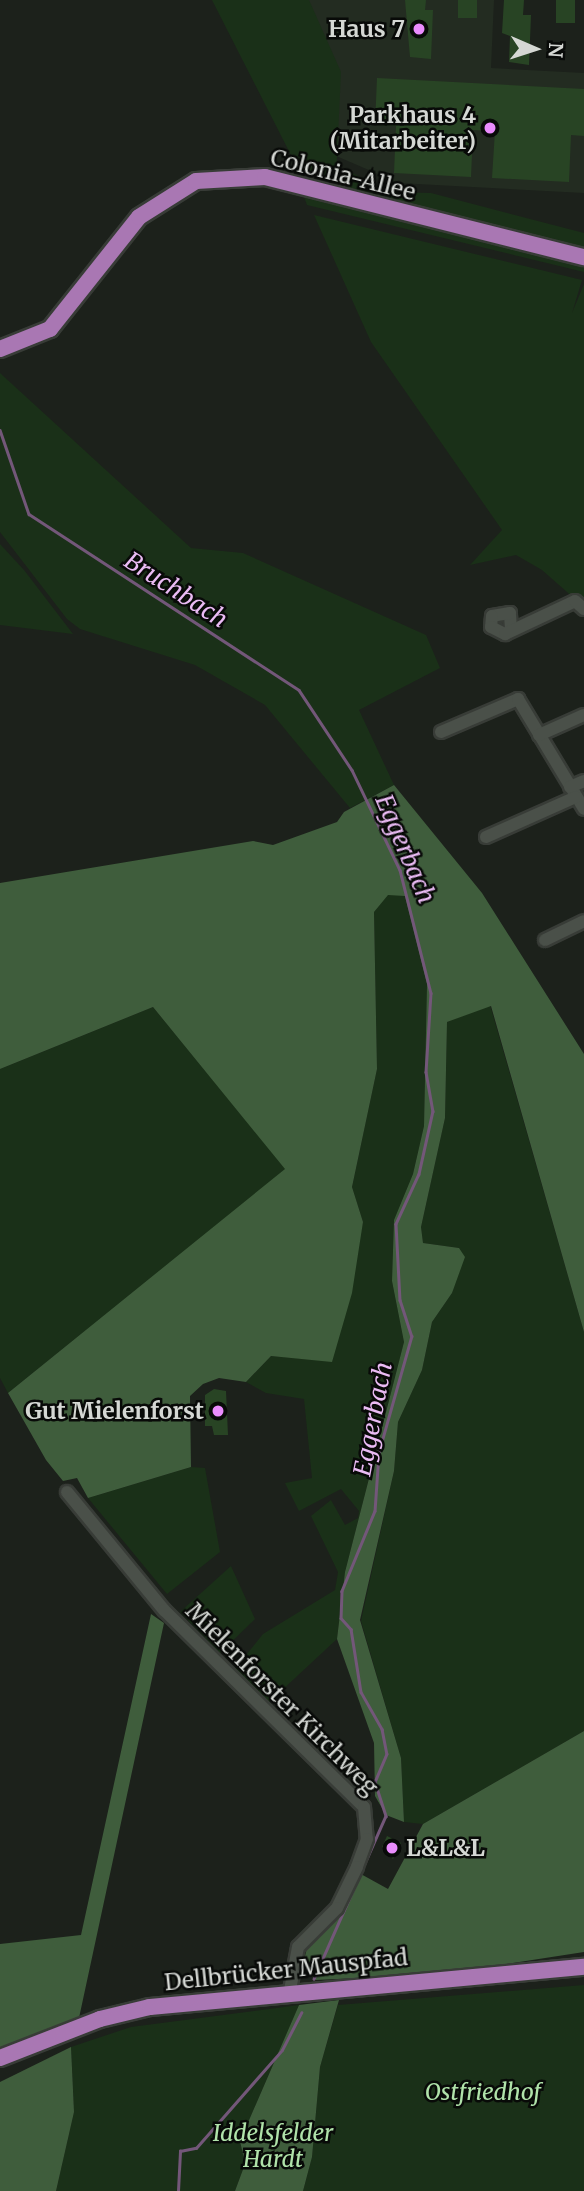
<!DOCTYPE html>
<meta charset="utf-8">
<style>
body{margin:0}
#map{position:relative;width:584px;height:2191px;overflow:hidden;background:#1c211b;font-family:Merriweather,serif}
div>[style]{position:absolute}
.built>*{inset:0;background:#232c21}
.green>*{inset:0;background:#1a3018}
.forest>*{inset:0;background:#3f5d3c}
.stream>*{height:2.5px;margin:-1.25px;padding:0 1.25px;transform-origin:1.25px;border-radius:1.25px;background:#735779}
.building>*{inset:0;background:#284424;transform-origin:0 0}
.roads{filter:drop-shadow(2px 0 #383c37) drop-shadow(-2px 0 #383c37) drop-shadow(0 2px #383c37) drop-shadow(0 -2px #383c37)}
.minor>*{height:12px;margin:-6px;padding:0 6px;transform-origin:6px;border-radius:6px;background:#4a5049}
.major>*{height:16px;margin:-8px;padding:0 8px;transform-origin:8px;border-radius:8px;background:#a977b3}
.dots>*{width:19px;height:19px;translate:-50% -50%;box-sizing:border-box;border:4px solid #080a08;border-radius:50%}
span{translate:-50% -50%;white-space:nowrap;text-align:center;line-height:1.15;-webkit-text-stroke:5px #080a08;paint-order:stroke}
.poi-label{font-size:23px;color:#d5d8d4;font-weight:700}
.right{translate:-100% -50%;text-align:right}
.left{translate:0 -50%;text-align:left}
.street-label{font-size:23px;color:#d5d8d4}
.park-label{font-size:23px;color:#b0e3aa;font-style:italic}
.water-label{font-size:24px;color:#eabbf4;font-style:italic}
.north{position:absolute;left:500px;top:14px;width:70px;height:70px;-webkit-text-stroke:5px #080a08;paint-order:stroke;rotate:93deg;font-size:19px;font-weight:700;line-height:28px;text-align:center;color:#d5d8d4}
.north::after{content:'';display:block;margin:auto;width:24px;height:32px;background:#d5d8d4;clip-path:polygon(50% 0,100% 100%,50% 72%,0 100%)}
</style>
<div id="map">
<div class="built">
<div style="clip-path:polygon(309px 0,494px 0,491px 68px,584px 73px,584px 193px,399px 183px,313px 146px)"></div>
</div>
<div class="green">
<div style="clip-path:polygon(212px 0,309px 0,341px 72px,336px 178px,309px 173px,295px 163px)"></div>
<div style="clip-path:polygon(349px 171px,387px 192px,431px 193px,584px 233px,584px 253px,354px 194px,347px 186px)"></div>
<div style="clip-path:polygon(303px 194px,584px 264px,584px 272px,307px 205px)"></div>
<div style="clip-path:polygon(314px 215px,582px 280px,572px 313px,584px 284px,584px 607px,542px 570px,516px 555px,470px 565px,502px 530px,371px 342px)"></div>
<div style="clip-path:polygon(0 373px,191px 548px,243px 553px,426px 635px,440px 668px,359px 710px,394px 785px,350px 808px,265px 705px,195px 665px,80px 629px,67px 619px,0 532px)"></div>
<div style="clip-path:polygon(0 544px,24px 570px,73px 634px,0 625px)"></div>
<div style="clip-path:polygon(387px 895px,405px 895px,427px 984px,424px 1126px,413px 1174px,394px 1220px,392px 1281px,404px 1342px,345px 1572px,337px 1639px,266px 1705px,234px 1670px,263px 1634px,335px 1590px,338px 1572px,311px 1516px,331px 1500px,345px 1525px,358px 1518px,359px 1511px,341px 1489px,299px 1511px,285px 1483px,312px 1478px,304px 1399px,266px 1393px,246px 1382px,271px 1356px,332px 1361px,363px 1222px,352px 1187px,377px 1069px,374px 912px)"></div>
<div style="clip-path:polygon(490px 1005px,584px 1332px,584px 1731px,423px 1824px,404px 1822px,401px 1758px,361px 1621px,394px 1471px,398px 1422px,422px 1370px,432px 1322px,452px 1293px,459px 1248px,423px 1243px,421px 1227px,445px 1118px,447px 1022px)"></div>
<div style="clip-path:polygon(153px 1007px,286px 1169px,8px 1393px,0 1378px,0 1069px)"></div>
<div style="clip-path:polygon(191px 1467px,205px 1468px,220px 1552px,167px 1594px,88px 1498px)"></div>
<div style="clip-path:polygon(231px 1566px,255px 1619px,220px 1653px,180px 1612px)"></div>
<div style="clip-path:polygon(584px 1985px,584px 2191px,303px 2191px,312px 2157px,320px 2067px,338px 2005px)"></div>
<div style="clip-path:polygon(299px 2005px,240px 2141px,245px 2164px,235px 2191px,56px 2191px,74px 2112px,71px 2047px,131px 2027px)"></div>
</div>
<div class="forest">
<div style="clip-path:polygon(394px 785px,482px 893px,584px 1054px,584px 1332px,491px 1006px,447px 1022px,445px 1118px,421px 1227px,423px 1243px,459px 1248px,465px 1257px,452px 1293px,432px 1322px,422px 1370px,398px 1422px,394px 1471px,360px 1620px,401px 1758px,404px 1822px,386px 1815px,375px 1796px,374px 1743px,337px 1639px,345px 1572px,404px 1342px,392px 1281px,394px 1220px,413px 1174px,424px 1126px,427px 984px,405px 896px,388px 895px,374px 912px,377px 1069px,352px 1187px,363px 1222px,352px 1293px,332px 1362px,271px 1356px,246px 1382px,219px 1378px,203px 1384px,190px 1396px,191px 1467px,88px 1498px,77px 1478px,63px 1481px,46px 1460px,8px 1393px,285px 1169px,153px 1007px,0 1069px,0 883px,253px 841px,273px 845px,337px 822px,344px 812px)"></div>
<div style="clip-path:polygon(151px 1614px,164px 1623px,79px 2018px,0 2048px,0 1944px,81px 1935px)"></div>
<div style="clip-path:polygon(584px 1731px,584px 1952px,442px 1974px,316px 1980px,302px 1968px,308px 1944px,329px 1925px,359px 1873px,388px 1889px,423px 1824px)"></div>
<div style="clip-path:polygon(339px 2000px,320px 2067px,312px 2157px,303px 2191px,235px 2191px,245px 2164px,240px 2141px,299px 2005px)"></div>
<div style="clip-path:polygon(71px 2047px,74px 2112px,56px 2191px,0 2191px,0 2082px)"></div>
</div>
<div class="stream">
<div style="left:0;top:430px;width:89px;rotate:71deg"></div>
<div style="left:29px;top:514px;width:322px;rotate:33.1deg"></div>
<div style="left:299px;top:690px;width:96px;rotate:56.5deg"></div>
<div style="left:352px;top:770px;width:111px;rotate:64.4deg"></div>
<div style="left:400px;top:870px;width:127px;rotate:75.9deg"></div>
<div style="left:431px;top:993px;width:79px;rotate:93.6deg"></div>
<div style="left:426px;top:1072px;width:40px;rotate:80deg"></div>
<div style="left:433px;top:1111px;width:65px;rotate:102.5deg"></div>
<div style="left:419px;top:1174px;width:55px;rotate:114.7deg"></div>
<div style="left:396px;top:1224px;width:76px;rotate:87deg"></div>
<div style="left:400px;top:1300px;width:38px;rotate:72deg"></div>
<div style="left:412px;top:1336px;width:122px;rotate:105.8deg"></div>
<div style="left:379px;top:1453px;width:58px;rotate:93.9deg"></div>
<div style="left:375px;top:1511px;width:87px;rotate:112.4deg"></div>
<div style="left:342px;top:1591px;width:27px;rotate:92deg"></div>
<div style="left:341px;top:1618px;width:15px;rotate:48deg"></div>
<div style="left:351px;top:1629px;width:64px;rotate:81deg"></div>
<div style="left:361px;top:1692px;width:43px;rotate:60.4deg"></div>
<div style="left:382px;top:1729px;width:25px;rotate:79deg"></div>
<div style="left:387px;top:1754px;width:30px;rotate:113deg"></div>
<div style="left:375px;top:1782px;width:36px;rotate:72deg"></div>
<div style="left:386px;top:1816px;width:178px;rotate:113.8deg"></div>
<div style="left:178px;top:2191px;width:40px;rotate:-87.1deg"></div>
<div style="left:180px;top:2151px;width:16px;rotate:-11deg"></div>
<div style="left:196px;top:2148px;width:130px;rotate:-48.7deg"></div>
<div style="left:282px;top:2050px;width:42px;rotate:-62.8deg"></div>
</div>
<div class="building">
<div style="clip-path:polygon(405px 0,426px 0,425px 10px,433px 10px,431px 59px,410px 57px)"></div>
<div style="left:458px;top:0;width:19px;height:18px"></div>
<div style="clip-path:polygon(504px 0,524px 0,523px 15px,531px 15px,529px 65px,509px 62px,510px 36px,502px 33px)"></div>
<div style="left:556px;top:0;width:19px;height:23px"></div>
<div style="clip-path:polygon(377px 78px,584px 89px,584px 136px,571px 135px,569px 182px,492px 178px,495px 131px,473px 130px,471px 177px,394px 173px,396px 126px,375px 125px)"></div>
<div style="clip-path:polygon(214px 1389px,226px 1391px,228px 1435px,214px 1435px,212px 1426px,205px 1426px,205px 1395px)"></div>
<div style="clip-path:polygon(387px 1836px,401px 1843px,393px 1859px,382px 1847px)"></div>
</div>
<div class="roads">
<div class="minor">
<div style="left:511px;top:629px;width:16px;rotate:-94deg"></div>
<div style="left:510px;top:613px;width:18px;rotate:171deg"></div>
<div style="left:492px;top:616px;width:11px;rotate:95deg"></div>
<div style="left:491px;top:627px;width:16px;rotate:27deg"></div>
<div style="left:505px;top:634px;width:77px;rotate:-25.2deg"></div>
<div style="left:575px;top:601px;width:12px;rotate:42deg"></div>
<div style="left:441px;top:732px;width:84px;rotate:-23.2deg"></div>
<div style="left:518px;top:699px;width:128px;rotate:59deg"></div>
<div style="left:539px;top:735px;width:49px;rotate:-24deg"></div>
<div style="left:570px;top:787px;width:15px;rotate:-23deg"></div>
<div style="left:486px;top:837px;width:98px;rotate:-24deg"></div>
<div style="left:545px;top:940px;width:43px;rotate:-26deg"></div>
<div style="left:67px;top:1492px;width:153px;rotate:50.6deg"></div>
<div style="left:164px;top:1610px;width:281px;rotate:44.6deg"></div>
<div style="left:364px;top:1807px;width:32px;rotate:85deg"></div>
<div style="left:367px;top:1839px;width:30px;rotate:110deg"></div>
<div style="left:357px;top:1867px;width:46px;rotate:116deg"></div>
<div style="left:337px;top:1908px;width:55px;rotate:135deg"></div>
<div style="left:298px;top:1947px;width:44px;rotate:100.5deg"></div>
</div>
<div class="major">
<div style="left:0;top:349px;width:54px;rotate:-21.8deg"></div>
<div style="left:50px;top:329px;width:143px;rotate:-51.5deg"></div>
<div style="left:139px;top:217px;width:67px;rotate:-32.3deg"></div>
<div style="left:196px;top:181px;width:69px;rotate:-3.3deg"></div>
<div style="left:265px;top:177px;width:329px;rotate:14.1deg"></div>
<div style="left:0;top:2058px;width:107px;rotate:-21.3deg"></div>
<div style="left:100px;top:2019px;width:51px;rotate:-13.5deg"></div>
<div style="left:150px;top:2007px;width:436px;rotate:-5.3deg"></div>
</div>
</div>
<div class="dots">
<div style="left:419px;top:29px;background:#ea8dfd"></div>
<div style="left:490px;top:128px;background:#ea8dfd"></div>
<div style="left:218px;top:1411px;background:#ea8dfd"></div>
<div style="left:392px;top:1848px;background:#ea8dfd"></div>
</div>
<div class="poi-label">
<span class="right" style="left:405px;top:29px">Haus 7</span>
<span class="right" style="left:476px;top:128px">Parkhaus 4<br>(Mitarbeiter)</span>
<span class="right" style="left:204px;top:1411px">Gut Mielenforst</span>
<span class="left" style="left:406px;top:1848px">L&amp;L&amp;L</span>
</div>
<div class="street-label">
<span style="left:343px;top:175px;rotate:14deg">Colonia-Allee</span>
<span style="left:282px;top:1699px;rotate:45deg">Mielenforster Kirchweg</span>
<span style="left:286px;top:1970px;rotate:-6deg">Dellbrücker Mauspfad</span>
</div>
<div class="park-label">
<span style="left:483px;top:2092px">Ostfriedhof</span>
<span style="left:273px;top:2146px">Iddelsfelder<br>Hardt</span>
</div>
<div class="water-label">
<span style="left:176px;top:590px;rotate:33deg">Bruchbach</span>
<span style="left:405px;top:849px;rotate:67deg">Eggerbach</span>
<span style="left:373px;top:1419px;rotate:-79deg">Eggerbach</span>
</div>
<div class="north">N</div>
</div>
